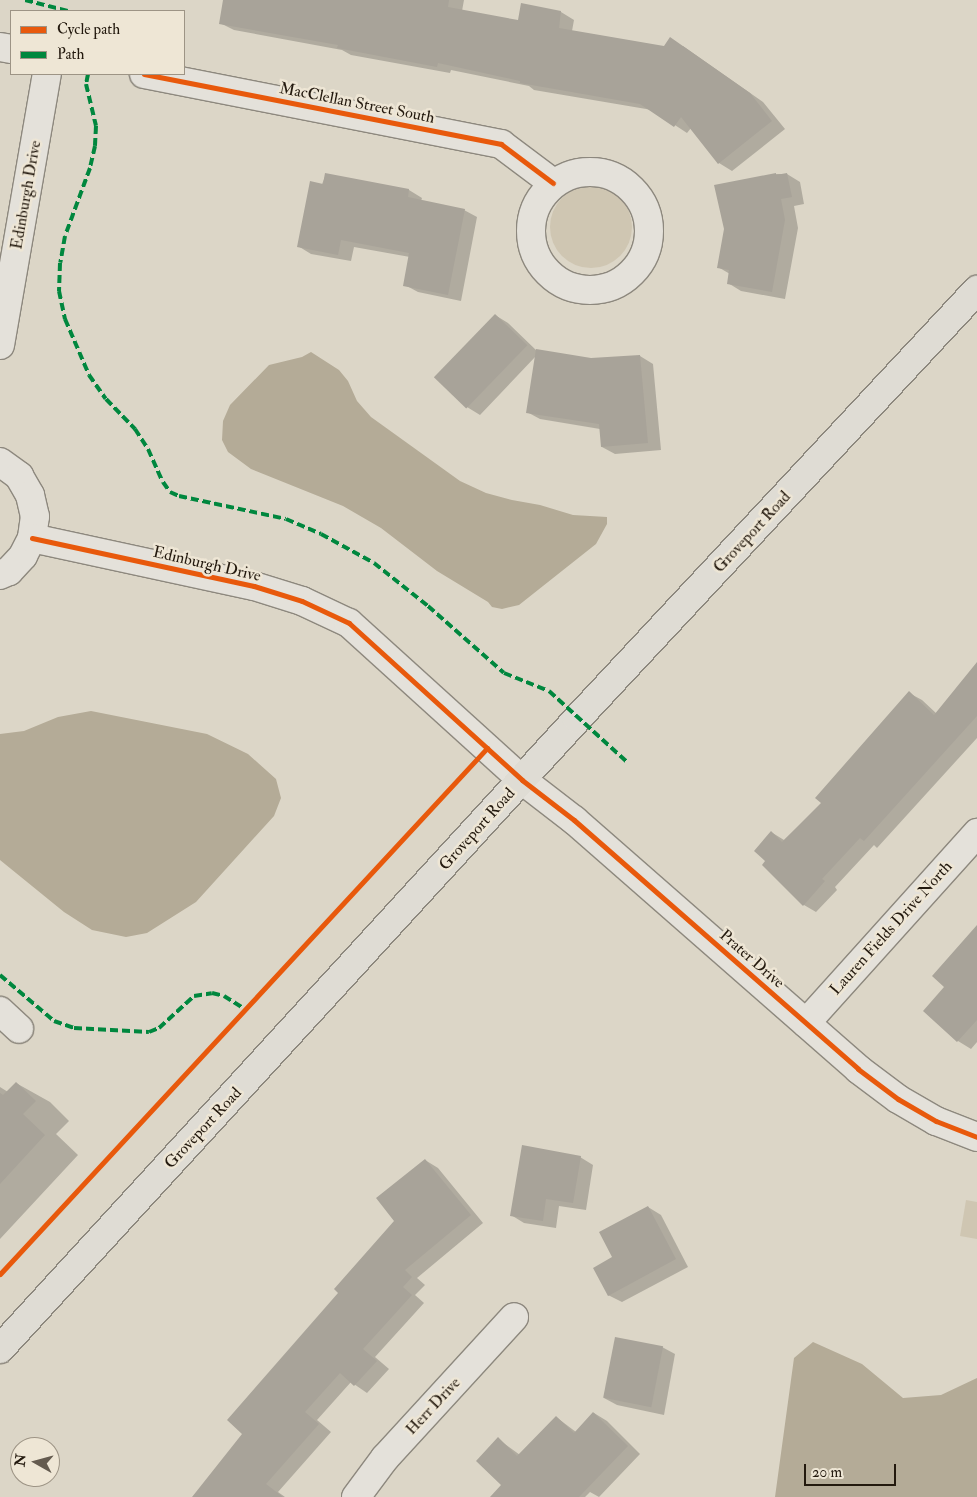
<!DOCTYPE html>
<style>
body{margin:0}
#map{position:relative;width:977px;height:1497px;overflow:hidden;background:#dcd6c7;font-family:"IM FELL Double Pica",serif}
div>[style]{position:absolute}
.green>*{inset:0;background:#cfc6b2}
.round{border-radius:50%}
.water>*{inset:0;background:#b4ab97}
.shadow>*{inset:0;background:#0003}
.building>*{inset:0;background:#a8a399;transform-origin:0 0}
.roads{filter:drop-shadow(1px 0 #8d887e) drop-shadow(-1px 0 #8d887e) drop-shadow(0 1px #8d887e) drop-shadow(0 -1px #8d887e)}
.street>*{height:28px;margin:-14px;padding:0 14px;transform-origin:14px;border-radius:14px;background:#e4e1da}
.street>.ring{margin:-14px;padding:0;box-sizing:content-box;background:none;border:28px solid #e4e1da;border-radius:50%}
.primary>*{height:28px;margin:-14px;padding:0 14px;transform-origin:14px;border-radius:14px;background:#dfdcd4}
.quiet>*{height:4px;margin-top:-2px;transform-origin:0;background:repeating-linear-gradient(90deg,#00873e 0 8px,transparent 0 12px)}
.cycleway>*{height:5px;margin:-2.5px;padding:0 2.5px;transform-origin:2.5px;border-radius:2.5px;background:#e8590c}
span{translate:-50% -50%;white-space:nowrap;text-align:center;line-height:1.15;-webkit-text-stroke:5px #eee6d5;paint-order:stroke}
.street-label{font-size:16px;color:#23190e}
.legend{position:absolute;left:10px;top:10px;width:175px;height:65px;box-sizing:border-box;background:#eee6d5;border:1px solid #9d9485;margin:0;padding:6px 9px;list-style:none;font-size:15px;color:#23190e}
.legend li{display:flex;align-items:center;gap:10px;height:25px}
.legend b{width:25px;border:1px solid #9d9485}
.north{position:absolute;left:10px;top:1437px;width:50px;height:50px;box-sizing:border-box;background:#eee6d5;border:1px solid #9d9485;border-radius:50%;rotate:277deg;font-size:14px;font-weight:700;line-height:20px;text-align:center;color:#23190e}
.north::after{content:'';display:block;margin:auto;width:18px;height:22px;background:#645b4f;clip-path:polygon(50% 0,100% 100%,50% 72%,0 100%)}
.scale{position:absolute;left:804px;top:1464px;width:92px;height:22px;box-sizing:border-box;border:2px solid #23190e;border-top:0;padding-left:6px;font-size:15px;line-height:18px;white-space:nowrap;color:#23190e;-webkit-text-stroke:4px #eee6d5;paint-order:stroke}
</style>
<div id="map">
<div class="green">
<div class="round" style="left:550px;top:186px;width:82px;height:82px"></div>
<div style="clip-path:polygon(966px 1200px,977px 1202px,977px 1239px,960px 1236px)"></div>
</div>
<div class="water">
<div style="clip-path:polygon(311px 352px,339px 370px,348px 381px,357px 401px,371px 417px,460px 481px,486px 493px,512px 500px,540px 505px,573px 515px,607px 517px,607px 524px,596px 544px,519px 605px,502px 609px,492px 607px,488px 602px,437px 571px,381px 528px,343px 506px,251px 469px,228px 452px,222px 440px,223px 421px,230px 405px,269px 365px,302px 357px)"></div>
<div style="clip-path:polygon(91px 711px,207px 734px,248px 754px,276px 779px,281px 798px,274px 816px,196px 902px,147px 933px,126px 937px,92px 930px,64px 912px,0 860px,0 734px,24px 731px,58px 717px)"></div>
<div style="clip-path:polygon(813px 1342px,862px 1364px,903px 1398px,941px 1395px,977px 1378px,977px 1497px,775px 1497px,794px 1358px)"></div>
</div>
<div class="shadow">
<div style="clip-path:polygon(224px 0,464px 0,462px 11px,519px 22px,522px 4px,561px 12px,574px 20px,572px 31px,665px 47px,683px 46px,763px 102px,785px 129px,732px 171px,719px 163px,691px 128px,687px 133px,652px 110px,534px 90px,529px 86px,451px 70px,450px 73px,351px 55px,342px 50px,234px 30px,220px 23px)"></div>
<div style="clip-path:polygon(326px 174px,409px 190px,422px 198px,421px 201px,464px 210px,477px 217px,461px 301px,418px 292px,405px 285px,410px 257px,354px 247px,351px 261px,311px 254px,298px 246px)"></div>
<div style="clip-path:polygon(776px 174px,787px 174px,800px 182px,804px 204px,794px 206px,798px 228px,785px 299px,741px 291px,728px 283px,730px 274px,718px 267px)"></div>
<div style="clip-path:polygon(495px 315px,508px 323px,537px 351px,591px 360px,640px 356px,653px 364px,661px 450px,615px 454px,602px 447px,600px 429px,540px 419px,527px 412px,536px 356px,480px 415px,467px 407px,436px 376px)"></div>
<div style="clip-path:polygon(977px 664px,977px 738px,877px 848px,874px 845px,835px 887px,837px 890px,816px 912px,804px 905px,767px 860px,771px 832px,784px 840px,823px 803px,909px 693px,922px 700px,937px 714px)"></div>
<div style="clip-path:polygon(977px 926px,977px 1042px,971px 1049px,958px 1041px,924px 1011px,946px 987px)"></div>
<div style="clip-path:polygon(16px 1083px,50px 1102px,69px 1121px,56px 1134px,78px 1155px,0 1239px,0 1087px,8px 1092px)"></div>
<div style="clip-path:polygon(580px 1157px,593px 1165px,586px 1210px,559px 1206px,556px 1228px,524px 1223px,511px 1215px)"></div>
<div style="clip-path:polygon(425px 1160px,438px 1168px,483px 1223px,417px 1278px,425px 1285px,415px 1295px,424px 1303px,375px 1357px,389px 1369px,367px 1393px,351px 1382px,317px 1420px,331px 1432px,278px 1492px,285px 1497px,194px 1497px,244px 1433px,340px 1293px,396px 1221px)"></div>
<div style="clip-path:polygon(648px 1207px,661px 1215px,688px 1267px,622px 1302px,608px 1295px,614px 1258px)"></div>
<div style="clip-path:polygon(662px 1347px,675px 1354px,664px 1415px,617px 1405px,604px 1398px)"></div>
<div style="clip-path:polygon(594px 1413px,607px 1421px,640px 1454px,599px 1497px,590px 1492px,585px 1497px,492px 1497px,503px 1485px,498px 1439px,520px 1455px,556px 1417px,576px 1432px)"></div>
</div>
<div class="building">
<div style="clip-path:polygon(223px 0,449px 0,448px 7px,518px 20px,521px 3px,561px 11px,559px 28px,664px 46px,670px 37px,750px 93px,772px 121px,718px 164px,681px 117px,674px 127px,640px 104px,520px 83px,520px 81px,438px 63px,437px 67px,337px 48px,338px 45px,219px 24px)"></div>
<div style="clip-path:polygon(325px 173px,409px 189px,408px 197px,465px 209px,448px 295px,403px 286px,409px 253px,341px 240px,338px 255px,297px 247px,310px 181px,323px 184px)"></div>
<div style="clip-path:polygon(776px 173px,776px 175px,787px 173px,792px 197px,781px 199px,785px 220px,772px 292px,727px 284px,729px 270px,717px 268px,724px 229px,714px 185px)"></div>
<div style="left:495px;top:314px;width:45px;height:88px;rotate:44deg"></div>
<div style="clip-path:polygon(536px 349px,591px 358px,640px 355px,648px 443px,601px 447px,599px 424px,526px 413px)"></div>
<div style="clip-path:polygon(977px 662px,977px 716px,864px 841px,860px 838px,822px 879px,825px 881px,803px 906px,762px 865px,765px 861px,754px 851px,771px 831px,782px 842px,821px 803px,815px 798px,909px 691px,934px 715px)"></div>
<div style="clip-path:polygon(977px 925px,977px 1020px,957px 1042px,923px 1011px,944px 987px,932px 976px)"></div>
<div style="clip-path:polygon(16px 1082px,36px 1101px,23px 1114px,45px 1135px,0 1184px,0 1093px,3px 1095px)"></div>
<div style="clip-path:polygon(522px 1145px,581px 1156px,573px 1203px,546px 1199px,543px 1221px,510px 1216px)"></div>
<div style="clip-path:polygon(425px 1159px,471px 1215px,405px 1270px,412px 1277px,403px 1287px,412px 1295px,363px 1349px,377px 1361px,354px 1386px,340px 1373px,305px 1412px,319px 1424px,266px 1484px,283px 1497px,192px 1497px,242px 1434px,227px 1420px,338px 1293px,334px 1289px,394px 1221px,376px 1198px)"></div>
<div style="clip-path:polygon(648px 1206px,676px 1259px,608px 1296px,593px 1268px,612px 1257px,599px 1232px)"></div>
<div style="left:615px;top:1337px;width:49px;height:62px;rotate:11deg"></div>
<div style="clip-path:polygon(593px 1412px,628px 1446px,579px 1497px,490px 1497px,501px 1485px,476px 1461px,498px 1437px,517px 1456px,556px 1416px,574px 1433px)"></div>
</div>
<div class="roads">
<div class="street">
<div style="left:0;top:47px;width:11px;rotate:10deg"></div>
<div style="left:144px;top:74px;width:364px;rotate:11.1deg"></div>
<div style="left:501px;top:144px;width:65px;rotate:36.9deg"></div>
<div class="ring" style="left:531px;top:172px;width:90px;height:90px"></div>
<div style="left:0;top:345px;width:275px;rotate:-80.2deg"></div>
<div style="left:0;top:462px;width:24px;rotate:36deg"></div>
<div style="left:19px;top:476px;width:22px;rotate:60deg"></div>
<div style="left:30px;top:495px;width:22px;rotate:77deg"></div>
<div style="left:35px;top:516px;width:22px;rotate:98deg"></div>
<div style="left:32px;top:538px;width:20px;rotate:117deg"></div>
<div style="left:23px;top:556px;width:21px;rotate:133deg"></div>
<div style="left:9px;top:571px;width:10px;rotate:156deg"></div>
<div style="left:32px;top:538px;width:227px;rotate:12.2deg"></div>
<div style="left:254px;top:586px;width:50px;rotate:17.4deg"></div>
<div style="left:302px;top:601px;width:52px;rotate:25.1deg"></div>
<div style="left:349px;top:623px;width:234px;rotate:42.2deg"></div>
<div style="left:522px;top:780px;width:66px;rotate:37.6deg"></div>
<div style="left:574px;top:820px;width:378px;rotate:41.2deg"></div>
<div style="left:858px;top:1069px;width:50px;rotate:36.9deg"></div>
<div style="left:898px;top:1099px;width:44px;rotate:30.1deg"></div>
<div style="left:936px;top:1121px;width:44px;rotate:21.3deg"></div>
<div style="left:0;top:1011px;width:26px;rotate:43deg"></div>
<div style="left:806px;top:1023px;width:256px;rotate:-48deg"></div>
<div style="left:356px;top:1497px;width:49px;rotate:-53.4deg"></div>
<div style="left:385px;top:1458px;width:191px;rotate:-47.5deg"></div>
</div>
<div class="primary">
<div style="left:0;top:1349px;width:854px;rotate:-47.51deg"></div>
<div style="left:577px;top:719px;width:587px;rotate:-47deg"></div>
</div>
</div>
<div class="quiet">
<div style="left:25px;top:0;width:44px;rotate:14.3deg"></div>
<div style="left:88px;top:74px;width:10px;rotate:101deg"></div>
<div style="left:86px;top:84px;width:43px;rotate:76.6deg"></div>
<div style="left:96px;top:126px;width:20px;rotate:93deg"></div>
<div style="left:95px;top:146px;width:23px;rotate:103deg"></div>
<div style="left:90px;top:168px;width:72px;rotate:110.2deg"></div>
<div style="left:65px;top:236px;width:27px;rotate:100deg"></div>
<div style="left:60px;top:263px;width:28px;rotate:92deg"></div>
<div style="left:59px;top:291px;width:29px;rotate:78deg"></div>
<div style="left:65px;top:319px;width:61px;rotate:66.8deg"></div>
<div style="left:89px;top:375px;width:29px;rotate:55deg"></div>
<div style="left:106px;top:399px;width:42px;rotate:46deg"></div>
<div style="left:135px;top:429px;width:24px;rotate:57deg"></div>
<div style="left:148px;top:449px;width:36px;rotate:66deg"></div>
<div style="left:163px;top:482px;width:12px;rotate:55deg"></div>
<div style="left:170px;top:492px;width:10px;rotate:24deg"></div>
<div style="left:179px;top:496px;width:109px;rotate:12.1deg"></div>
<div style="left:286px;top:519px;width:38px;rotate:23deg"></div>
<div style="left:321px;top:534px;width:60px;rotate:28.7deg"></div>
<div style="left:374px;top:563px;width:69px;rotate:38.5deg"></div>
<div style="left:428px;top:606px;width:101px;rotate:41.4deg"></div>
<div style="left:504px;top:673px;width:48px;rotate:21.8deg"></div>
<div style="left:549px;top:691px;width:107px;rotate:42.3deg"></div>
<div style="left:0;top:975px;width:71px;rotate:40.4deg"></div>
<div style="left:54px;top:1021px;width:21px;rotate:19deg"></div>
<div style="left:74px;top:1028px;width:75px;rotate:3.1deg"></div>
<div style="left:149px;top:1032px;width:11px;rotate:-22deg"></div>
<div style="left:159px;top:1028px;width:47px;rotate:-42.4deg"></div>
<div style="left:194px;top:996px;width:18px;rotate:-9deg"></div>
<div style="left:212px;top:993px;width:12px;rotate:14deg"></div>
<div style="left:224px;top:996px;width:25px;rotate:32deg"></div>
</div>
<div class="cycleway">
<div style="left:144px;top:74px;width:364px;rotate:11.1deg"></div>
<div style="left:501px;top:144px;width:65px;rotate:36.9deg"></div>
<div style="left:32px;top:538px;width:227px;rotate:12.2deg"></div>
<div style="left:254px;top:586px;width:50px;rotate:17.4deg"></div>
<div style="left:302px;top:601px;width:52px;rotate:25.1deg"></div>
<div style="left:349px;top:623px;width:234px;rotate:42.2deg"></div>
<div style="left:522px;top:780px;width:66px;rotate:37.6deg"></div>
<div style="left:574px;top:820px;width:378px;rotate:41.2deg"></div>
<div style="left:858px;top:1069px;width:50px;rotate:36.9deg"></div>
<div style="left:898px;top:1099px;width:44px;rotate:30.1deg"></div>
<div style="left:936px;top:1121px;width:44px;rotate:21.3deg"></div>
<div style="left:0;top:1274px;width:717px;rotate:-47.2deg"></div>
</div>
<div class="street-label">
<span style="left:357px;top:103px;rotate:11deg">MacClellan Street South</span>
<span style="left:26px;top:195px;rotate:-80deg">Edinburgh Drive</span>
<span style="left:752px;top:532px;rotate:-47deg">Groveport Road</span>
<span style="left:207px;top:564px;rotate:13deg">Edinburgh Drive</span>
<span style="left:477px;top:829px;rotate:-48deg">Groveport Road</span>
<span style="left:891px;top:928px;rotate:-48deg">Lauren Fields Drive North</span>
<span style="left:752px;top:959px;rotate:41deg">Prater Drive</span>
<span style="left:203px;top:1128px;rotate:-47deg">Groveport Road</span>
<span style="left:433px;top:1406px;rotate:-47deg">Herr Drive</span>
</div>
<ul class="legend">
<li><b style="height:6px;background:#e8590c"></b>Cycle path</li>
<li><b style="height:6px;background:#00873e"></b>Path</li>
</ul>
<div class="north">N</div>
<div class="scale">20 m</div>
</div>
